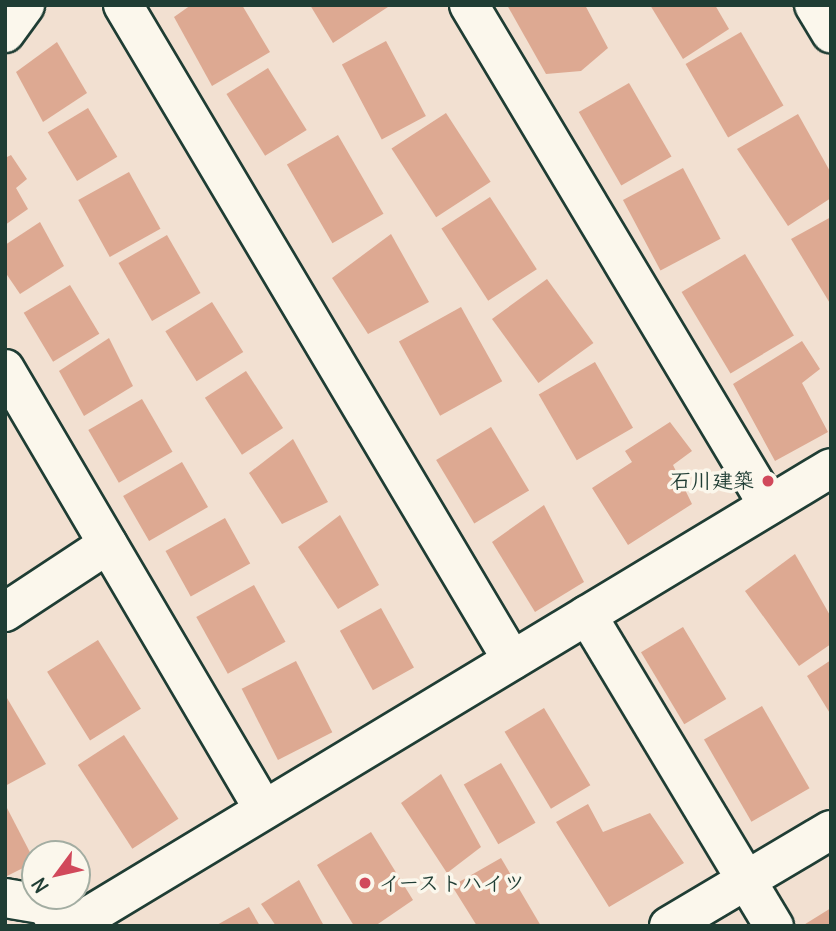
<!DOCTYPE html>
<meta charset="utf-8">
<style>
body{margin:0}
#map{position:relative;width:836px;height:931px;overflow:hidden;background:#f2e0d1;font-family:Delius,"Klee One",sans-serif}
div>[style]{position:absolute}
.building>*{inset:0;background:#dda992;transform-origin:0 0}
.roads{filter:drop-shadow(2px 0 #1f3d34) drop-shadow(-2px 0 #1f3d34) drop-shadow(0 2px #1f3d34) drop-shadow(0 -2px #1f3d34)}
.street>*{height:38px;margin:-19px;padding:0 19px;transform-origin:19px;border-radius:19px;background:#fbf7ec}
.dots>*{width:19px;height:19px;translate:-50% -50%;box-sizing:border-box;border:4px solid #fbf7ec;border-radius:50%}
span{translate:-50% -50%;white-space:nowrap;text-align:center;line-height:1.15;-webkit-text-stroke:7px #fbf7ec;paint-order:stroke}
.poi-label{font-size:21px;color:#1f3d34;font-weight:700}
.right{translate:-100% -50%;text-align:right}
.left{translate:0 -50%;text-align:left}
.frame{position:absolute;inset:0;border:7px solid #1f3d34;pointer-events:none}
.north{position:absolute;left:21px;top:840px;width:70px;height:70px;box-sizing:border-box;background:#fbf7ec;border:2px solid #a3ada2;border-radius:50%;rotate:237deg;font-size:19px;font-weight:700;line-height:28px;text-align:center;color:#1f3d34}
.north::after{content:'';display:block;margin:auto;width:24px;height:32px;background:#d1495b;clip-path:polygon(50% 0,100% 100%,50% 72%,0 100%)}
</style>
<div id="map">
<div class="building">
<div style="clip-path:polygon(191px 5px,242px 5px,270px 52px,212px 86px,174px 17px)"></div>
<div style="clip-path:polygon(310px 5px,391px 5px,333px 43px)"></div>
<div style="clip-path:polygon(507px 5px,585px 5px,608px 48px,581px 71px,546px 74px)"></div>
<div style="clip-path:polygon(650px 5px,715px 5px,729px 29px,683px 59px)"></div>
<div style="left:741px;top:32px;width:85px;height:64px;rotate:60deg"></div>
<div style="left:386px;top:41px;width:85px;height:50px;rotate:62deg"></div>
<div style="clip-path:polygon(57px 42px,87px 93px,43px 122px,16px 72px)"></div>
<div style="left:268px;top:68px;width:73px;height:49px;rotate:58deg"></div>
<div style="left:629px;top:83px;width:85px;height:58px;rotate:60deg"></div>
<div style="left:88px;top:108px;width:57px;height:47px;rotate:59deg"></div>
<div style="left:446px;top:113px;width:82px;height:65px;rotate:57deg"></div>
<div style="clip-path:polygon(798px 114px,831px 173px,831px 198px,788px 226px,737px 149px)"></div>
<div style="left:338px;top:135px;width:91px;height:59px;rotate:60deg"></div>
<div style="clip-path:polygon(11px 155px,27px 179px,16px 188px,28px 209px,5px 225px,5px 158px)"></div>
<div style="left:683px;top:168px;width:80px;height:68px;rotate:62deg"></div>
<div style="left:129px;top:172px;width:65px;height:58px;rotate:61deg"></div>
<div style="left:490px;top:197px;width:86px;height:58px;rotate:57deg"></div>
<div style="clip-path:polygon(831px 217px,831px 305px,791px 239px)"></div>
<div style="clip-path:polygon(40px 222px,64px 266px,20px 294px,5px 272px,5px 245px)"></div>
<div style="clip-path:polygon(391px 234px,429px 302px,368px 334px,332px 278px)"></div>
<div style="left:167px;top:235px;width:67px;height:56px;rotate:60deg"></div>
<div style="left:745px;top:254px;width:95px;height:74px;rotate:59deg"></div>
<div style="left:547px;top:279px;width:79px;height:68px;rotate:54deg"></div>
<div style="left:70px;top:285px;width:57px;height:54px;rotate:59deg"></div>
<div style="left:212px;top:302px;width:59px;height:55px;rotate:58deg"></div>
<div style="left:461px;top:307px;width:85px;height:71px;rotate:61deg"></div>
<div style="clip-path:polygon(109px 338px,133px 386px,84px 416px,59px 371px)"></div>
<div style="clip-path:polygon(802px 341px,820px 369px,802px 383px,828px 432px,775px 461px,733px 384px)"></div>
<div style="left:595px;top:362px;width:76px;height:65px;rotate:60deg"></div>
<div style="left:246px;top:371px;width:68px;height:49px;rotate:57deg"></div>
<div style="left:142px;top:399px;width:61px;height:62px;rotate:60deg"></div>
<div style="clip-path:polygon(670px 422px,692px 451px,673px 465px,692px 504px,628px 545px,592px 488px,632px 462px,625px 451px)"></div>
<div style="left:491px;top:427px;width:74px;height:64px;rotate:59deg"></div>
<div style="clip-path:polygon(293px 439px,328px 502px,282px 524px,249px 473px)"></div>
<div style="left:182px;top:462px;width:52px;height:68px;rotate:60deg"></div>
<div style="clip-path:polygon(544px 505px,584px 582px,535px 612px,492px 542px)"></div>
<div style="clip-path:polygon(340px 515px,379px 585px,338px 609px,298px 547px)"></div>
<div style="left:225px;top:518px;width:52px;height:68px;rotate:61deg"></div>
<div style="clip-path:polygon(795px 554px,831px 617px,831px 644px,799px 666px,745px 591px)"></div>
<div style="left:254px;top:585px;width:65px;height:66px;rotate:61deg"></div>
<div style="left:381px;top:608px;width:68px;height:47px;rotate:61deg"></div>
<div style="left:683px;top:627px;width:84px;height:49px;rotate:59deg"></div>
<div style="left:98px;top:640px;width:81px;height:60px;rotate:58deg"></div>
<div style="clip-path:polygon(831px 660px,831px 715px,807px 676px)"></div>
<div style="left:296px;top:661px;width:80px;height:61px;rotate:63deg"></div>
<div style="clip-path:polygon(7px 698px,46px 764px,5px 786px,5px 699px)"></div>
<div style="left:762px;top:706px;width:95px;height:67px;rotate:60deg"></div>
<div style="left:544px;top:708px;width:90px;height:46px;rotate:59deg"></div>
<div style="left:124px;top:735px;width:100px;height:55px;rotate:57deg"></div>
<div style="left:501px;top:763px;width:69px;height:43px;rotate:60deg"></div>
<div style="clip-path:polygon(441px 774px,481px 847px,447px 873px,401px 803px)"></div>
<div style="clip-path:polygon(588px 804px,603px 832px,650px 813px,684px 863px,609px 907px,556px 822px)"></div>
<div style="clip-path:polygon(7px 808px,35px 862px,5px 877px,5px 809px)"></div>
<div style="clip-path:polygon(371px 832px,413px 900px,375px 926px,354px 926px,317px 865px)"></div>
<div style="clip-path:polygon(501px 858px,541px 926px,477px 926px,452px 886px)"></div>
<div style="clip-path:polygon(299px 880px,324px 926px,276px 926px,261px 904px)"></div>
<div style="clip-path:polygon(249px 907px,260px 926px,215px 926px)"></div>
<div style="clip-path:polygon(831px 908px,831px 926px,802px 926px)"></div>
</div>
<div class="roads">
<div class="street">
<div style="left:123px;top:5px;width:762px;rotate:59.29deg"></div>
<div style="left:469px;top:5px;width:583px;rotate:59.12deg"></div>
<div style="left:814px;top:5px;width:33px;rotate:59deg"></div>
<div style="left:5px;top:33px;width:34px;rotate:-54deg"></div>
<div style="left:5px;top:369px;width:511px;rotate:59.57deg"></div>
<div style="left:5px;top:612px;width:123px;rotate:-33.4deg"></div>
<div style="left:587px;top:615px;width:363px;rotate:59deg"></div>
<div style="left:5px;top:898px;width:42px;rotate:9.7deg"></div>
<div style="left:46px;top:905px;width:25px;rotate:58deg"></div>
<div style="left:72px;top:926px;width:886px;rotate:-31.11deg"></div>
<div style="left:669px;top:926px;width:188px;rotate:-30.7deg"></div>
</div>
</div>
<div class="dots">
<div style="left:768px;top:481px;background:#d1495b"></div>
<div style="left:365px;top:883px;background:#d1495b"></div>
</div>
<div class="poi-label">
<span class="right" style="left:754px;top:481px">石川建築</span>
<span class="left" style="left:379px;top:883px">イーストハイツ</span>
</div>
<div class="frame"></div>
<div class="north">N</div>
</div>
